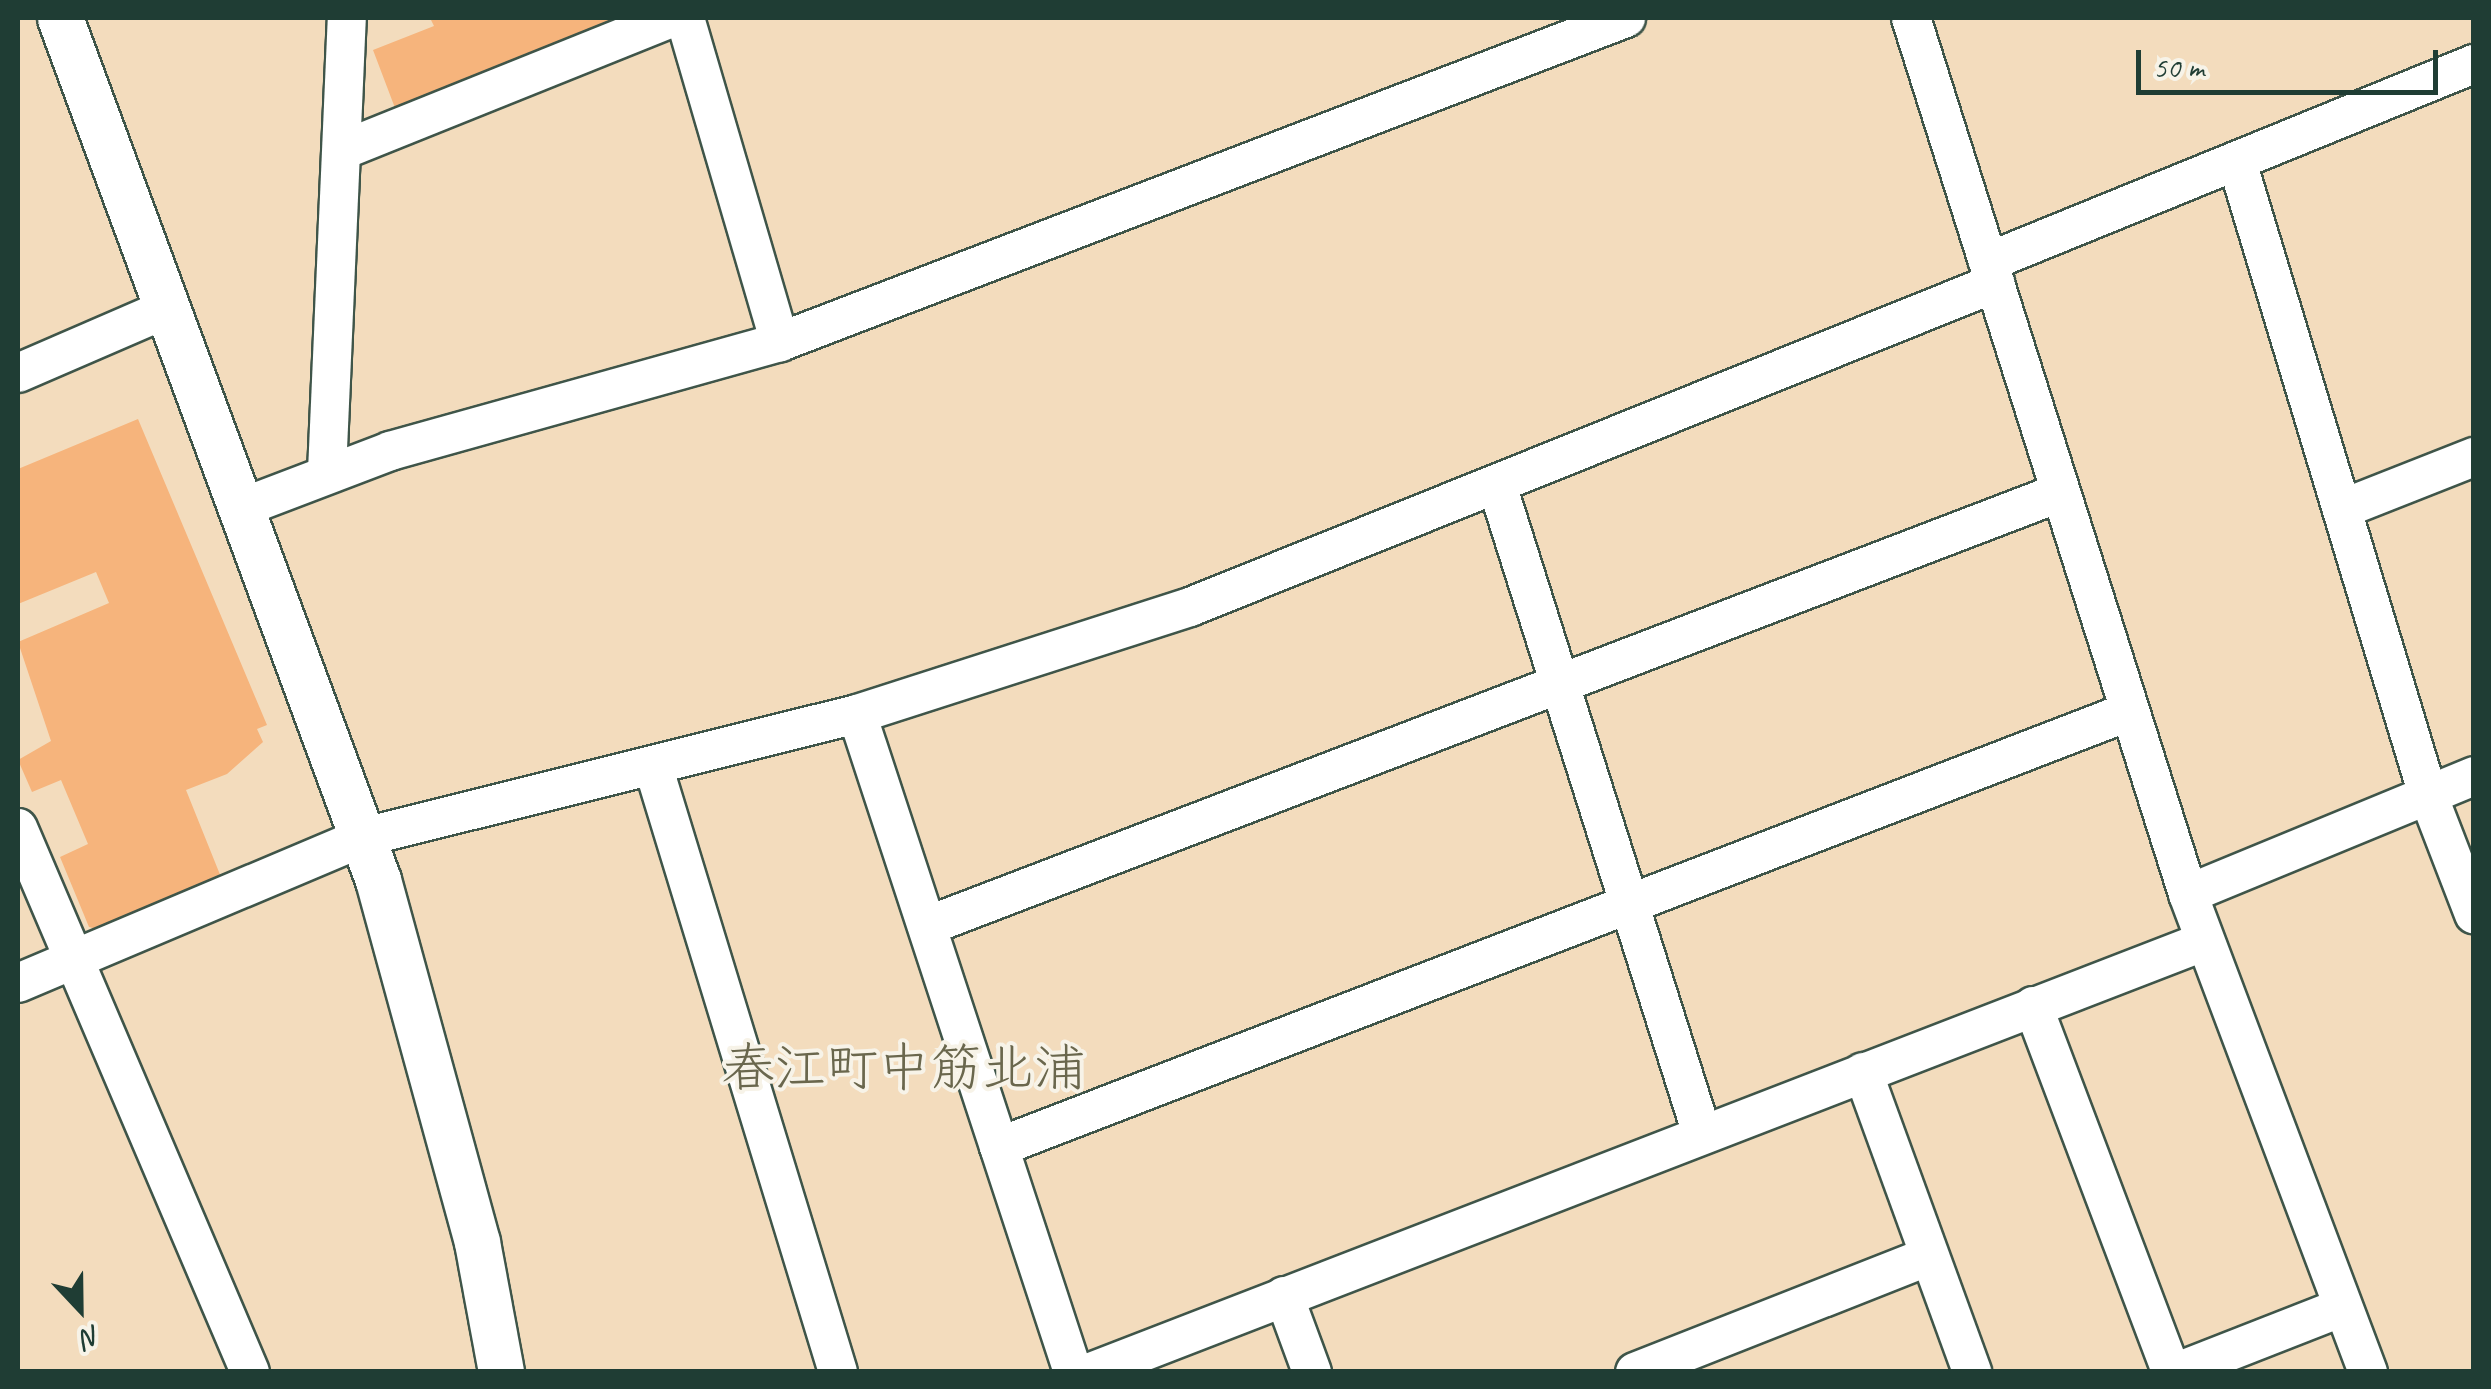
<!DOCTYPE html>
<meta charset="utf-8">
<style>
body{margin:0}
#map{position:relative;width:2491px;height:1389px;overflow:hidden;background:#f3dcbd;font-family:Caveat,"Klee One",sans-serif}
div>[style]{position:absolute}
.building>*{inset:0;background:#f6b47c}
.roads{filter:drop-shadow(2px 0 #3f5549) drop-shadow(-2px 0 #3f5549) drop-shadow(0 2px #3f5549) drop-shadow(0 -2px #3f5549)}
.minor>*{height:38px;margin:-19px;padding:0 19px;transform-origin:19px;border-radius:19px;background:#fff}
.tertiary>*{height:45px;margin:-22.5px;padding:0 22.5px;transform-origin:22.5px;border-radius:22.5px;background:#fff}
span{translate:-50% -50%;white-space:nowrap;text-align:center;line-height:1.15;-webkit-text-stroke:8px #f7f3e8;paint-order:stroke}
.quarter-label{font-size:52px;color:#6a674d}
.frame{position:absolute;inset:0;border:20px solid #1f3d34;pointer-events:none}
.north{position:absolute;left:30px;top:1259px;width:100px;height:100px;-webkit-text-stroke:8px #f7f3e8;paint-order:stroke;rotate:158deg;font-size:28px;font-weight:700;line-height:40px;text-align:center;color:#1f3d34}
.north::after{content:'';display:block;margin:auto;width:35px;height:45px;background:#1f3d34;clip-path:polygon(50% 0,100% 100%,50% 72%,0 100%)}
.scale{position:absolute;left:2136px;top:50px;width:302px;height:45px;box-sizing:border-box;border:5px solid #1f3d34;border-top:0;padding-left:12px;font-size:30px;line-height:35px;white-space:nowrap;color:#1f3d34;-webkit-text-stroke:8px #f7f3e8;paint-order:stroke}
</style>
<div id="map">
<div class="building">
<div style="clip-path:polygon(430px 18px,623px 18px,395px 108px,373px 50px,434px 26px)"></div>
<div style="clip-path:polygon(138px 419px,267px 725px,257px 729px,263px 742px,227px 774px,186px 790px,225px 887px,113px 933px,89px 927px,60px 857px,88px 844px,61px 780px,32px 792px,18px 760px,51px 741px,18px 642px,109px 603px,96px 572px,18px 604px,18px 469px)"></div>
</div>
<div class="roads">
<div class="minor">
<div style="left:685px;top:18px;width:338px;rotate:73.7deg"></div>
<div style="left:1911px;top:18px;width:919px;rotate:72.45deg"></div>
<div style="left:2188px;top:894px;width:511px;rotate:69.37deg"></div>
<div style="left:343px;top:150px;width:354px;rotate:-21.9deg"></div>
<div style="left:2237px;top:162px;width:661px;rotate:73.21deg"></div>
<div style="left:2428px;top:795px;width:128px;rotate:68.9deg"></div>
<div style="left:1988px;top:262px;width:525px;rotate:-22.17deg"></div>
<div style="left:18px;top:373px;width:163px;rotate:-23.4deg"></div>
<div style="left:327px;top:472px;width:454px;rotate:-87.5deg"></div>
<div style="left:1497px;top:485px;width:681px;rotate:72.47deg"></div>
<div style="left:241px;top:508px;width:160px;rotate:-20.9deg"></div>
<div style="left:390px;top:451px;width:405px;rotate:-15.6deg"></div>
<div style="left:780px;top:342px;width:906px;rotate:-20.96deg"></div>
<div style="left:2342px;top:509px;width:142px;rotate:-21.5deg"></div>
<div style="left:857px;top:714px;width:693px;rotate:71.83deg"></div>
<div style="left:654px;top:769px;width:630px;rotate:73.03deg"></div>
<div style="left:18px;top:828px;width:591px;rotate:66.9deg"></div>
<div style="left:2188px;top:894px;width:309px;rotate:-22.4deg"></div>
<div style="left:927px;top:926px;width:1214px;rotate:-20.94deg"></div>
<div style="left:18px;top:983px;width:376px;rotate:-22.9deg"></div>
<div style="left:364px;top:837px;width:508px;rotate:-14.01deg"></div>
<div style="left:857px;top:714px;width:350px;rotate:-17.8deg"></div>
<div style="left:1190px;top:607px;width:868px;rotate:-21.92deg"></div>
<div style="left:2033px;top:1006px;width:391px;rotate:69.3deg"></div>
<div style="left:1863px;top:1072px;width:319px;rotate:70deg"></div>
<div style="left:999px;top:1147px;width:1212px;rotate:-21.08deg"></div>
<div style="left:1284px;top:1296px;width:81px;rotate:69.8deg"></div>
<div style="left:1091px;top:1372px;width:1194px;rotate:-21.15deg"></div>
<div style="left:1635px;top:1372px;width:316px;rotate:-21.5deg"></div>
<div style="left:2177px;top:1372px;width:178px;rotate:-21.4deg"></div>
</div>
<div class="tertiary">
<div style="left:60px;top:18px;width:919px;rotate:69.75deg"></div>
<div style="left:378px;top:880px;width:375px;rotate:74.7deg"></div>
<div style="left:477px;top:1242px;width:132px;rotate:79.5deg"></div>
</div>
</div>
<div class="quarter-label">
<span style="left:904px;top:1069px">春江町中筋北浦</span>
</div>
<div class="frame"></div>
<div class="north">N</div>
<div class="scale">50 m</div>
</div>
